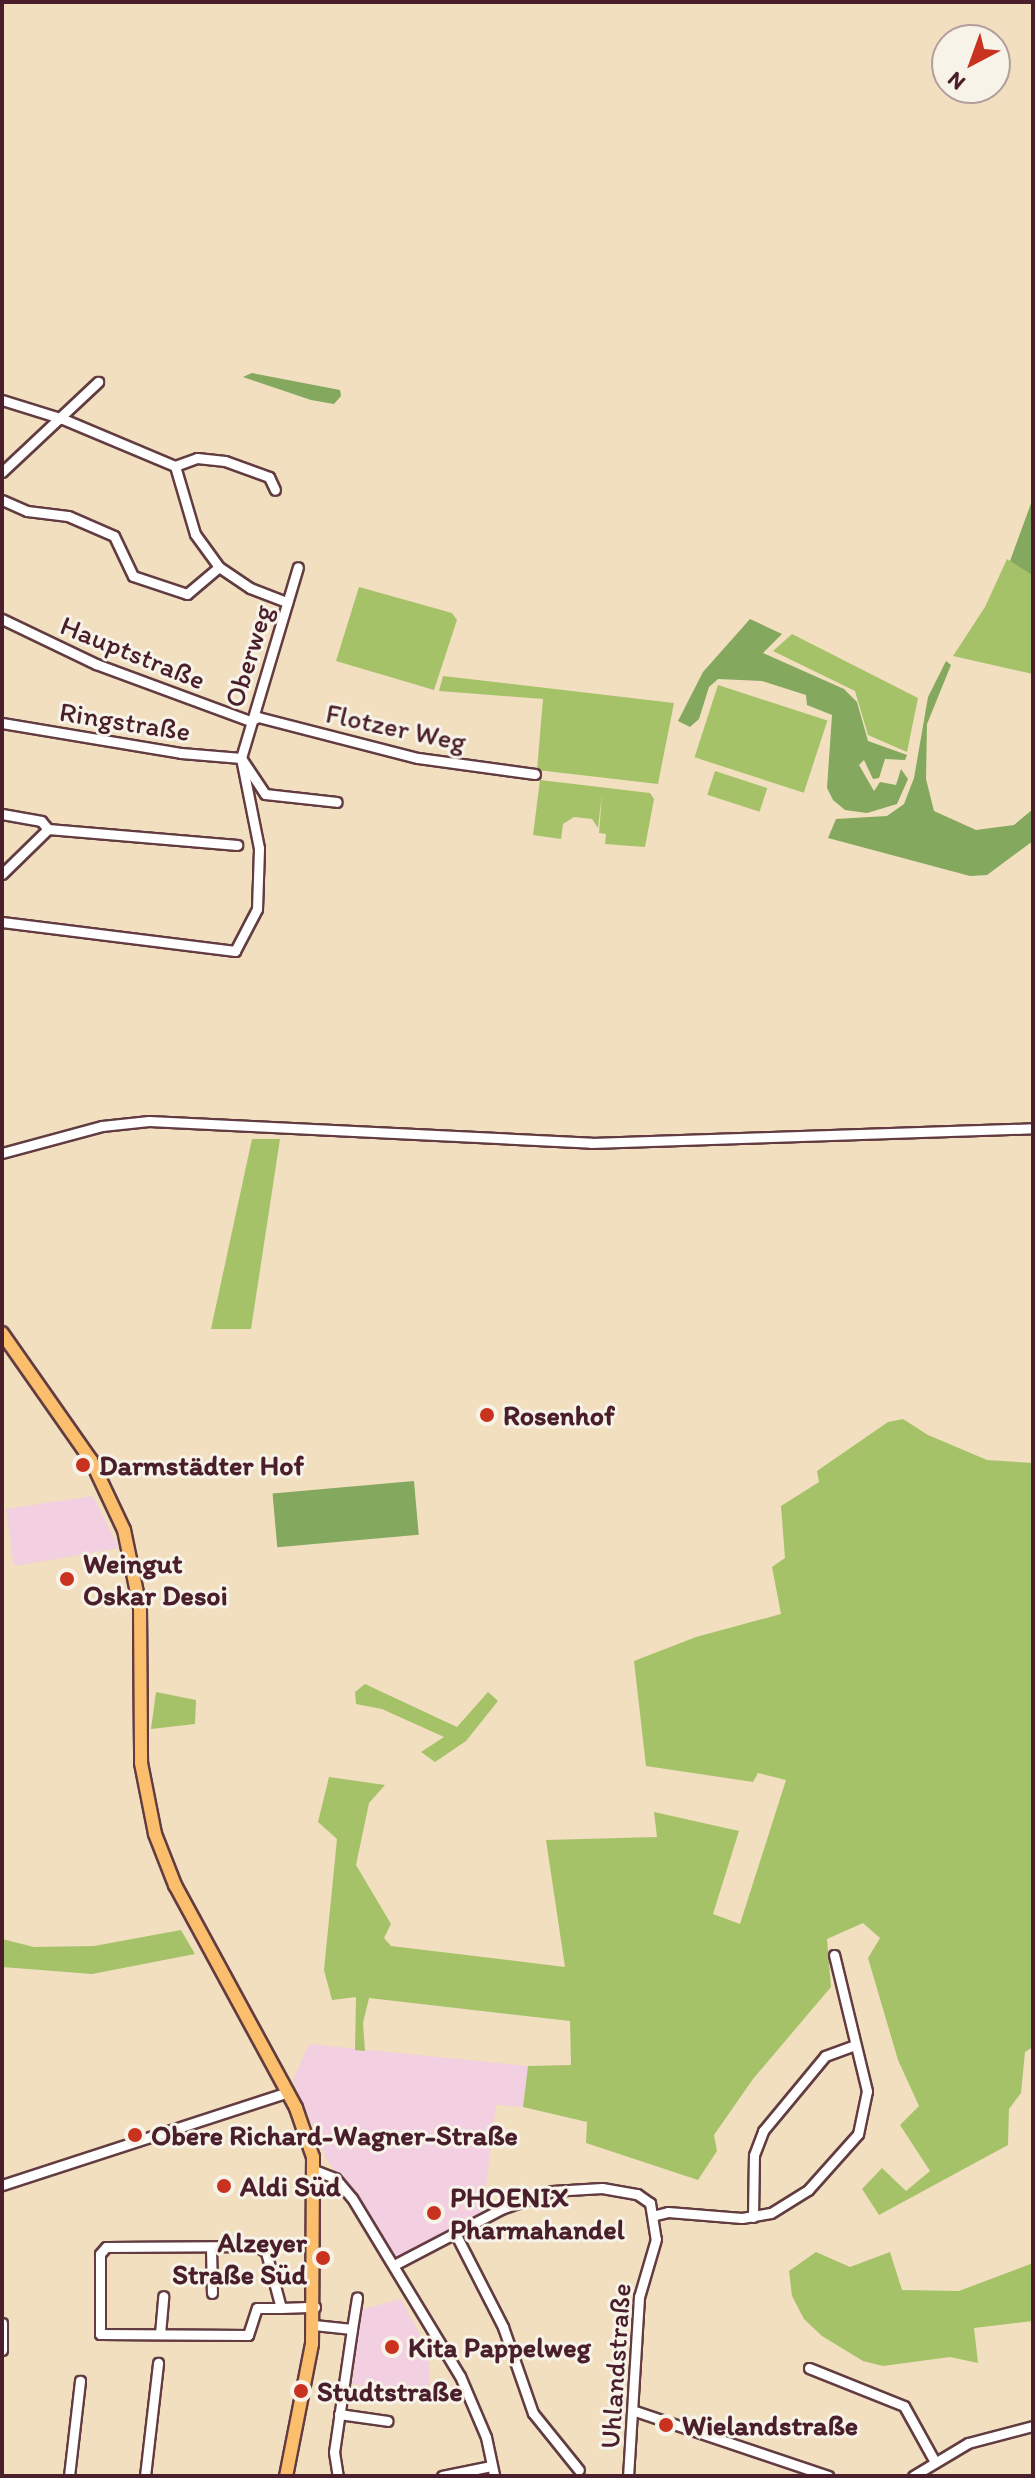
<!DOCTYPE html>
<meta charset="utf-8">
<style>
body{margin:0}
#map{position:relative;width:1035px;height:2478px;overflow:hidden;background:#f1dfc0;font-family:Itim,sans-serif}
div>[style]{position:absolute}
.built>*{inset:0;background:#f2cfe1}
.green>*{inset:0;background:#a6c269;transform-origin:0 0}
.forest>*{inset:0;background:#84a85d;transform-origin:0 0}
.roads{filter:drop-shadow(2px 0 #633c41) drop-shadow(-2px 0 #633c41) drop-shadow(0 2px #633c41) drop-shadow(0 -2px #633c41)}
.minor>*{height:9px;margin:-4.5px;padding:0 4.5px;transform-origin:4.5px;border-radius:4.5px;background:#fff}
.major>*{height:12px;margin:-6px;padding:0 6px;transform-origin:6px;border-radius:6px;background:#fabe6d}
.dots>*{width:22px;height:22px;translate:-50% -50%;box-sizing:border-box;border:4px solid #f7f3e8;border-radius:50%}
span{translate:-50% -50%;white-space:nowrap;text-align:center;line-height:1.15;-webkit-text-stroke:6px #f7f3e8;paint-order:stroke}
.street-label{font-size:28px;color:#4a1f2b}
.poi-label{font-size:28px;color:#4a1f2b;font-weight:700}
.left{translate:0 -50%;text-align:left}
.right{translate:-100% -50%;text-align:right}
.frame{position:absolute;inset:0;border:4px solid #4a1f2b;pointer-events:none}
.north{position:absolute;left:931px;top:24px;width:80px;height:80px;box-sizing:border-box;background:#f7f3e8;border:2px solid #b29e9c;border-radius:50%;rotate:221deg;font-size:22px;font-weight:700;line-height:32px;text-align:center;color:#4a1f2b}
.north::after{content:'';display:block;margin:auto;width:28px;height:36px;background:#c8321e;clip-path:polygon(50% 0,100% 100%,50% 72%,0 100%)}
</style>
<div id="map">
<div class="built">
<div style="clip-path:polygon(93px 1496px,119px 1548px,14px 1566px,6px 1509px)"></div>
<div style="clip-path:polygon(309px 2044px,528px 2066px,523px 2107px,496px 2105px,483px 2212px,396px 2261px,326px 2158px,293px 2080px)"></div>
<div style="clip-path:polygon(401px 2299px,428px 2350px,430px 2387px,422px 2395px,352px 2384px,358px 2316px,364px 2309px)"></div>
</div>
<div class="green">
<div style="clip-path:polygon(1007px 559px,1033px 576px,1033px 674px,953px 656px,985px 607px)"></div>
<div style="clip-path:polygon(359px 587px,452px 613px,457px 620px,434px 690px,336px 661px)"></div>
<div style="clip-path:polygon(792px 634px,918px 698px,907px 752px,868px 735px,855px 691px,773px 651px)"></div>
<div style="clip-path:polygon(443px 676px,674px 703px,658px 784px,537px 770px,543px 699px,439px 691px)"></div>
<div style="left:718px;top:685px;width:115px;height:76px;rotate:18deg"></div>
<div style="left:715px;top:771px;width:55px;height:25px;rotate:18deg"></div>
<div style="clip-path:polygon(540px 780px,650px 793px,654px 799px,645px 847px,605px 844px,606px 834px,599px 833px,602px 794px,598px 828px,592px 819px,574px 817px,563px 824px,561px 839px,533px 835px)"></div>
<div style="clip-path:polygon(252px 1139px,280px 1139px,251px 1329px,211px 1329px)"></div>
<div style="clip-path:polygon(903px 1419px,928px 1435px,987px 1460px,1033px 1463px,1033px 2047px,1025px 2052px,1021px 2093px,1009px 2109px,1008px 2145px,879px 2215px,862px 2189px,882px 2168px,906px 2191px,930px 2171px,900px 2125px,919px 2106px,898px 2060px,868px 1958px,880px 1938px,863px 1923px,827px 1939px,831px 1987px,753px 2079px,714px 2135px,717px 2151px,698px 2180px,586px 2143px,587px 2122px,523px 2107px,528px 2066px,571px 2065px,570px 2021px,369px 1998px,363px 2023px,365px 2051px,355px 2050px,356px 1997px,332px 2000px,324px 1970px,337px 1839px,318px 1822px,329px 1777px,385px 1785px,369px 1803px,356px 1865px,391px 1924px,384px 1938px,391px 1946px,565px 1967px,546px 1840px,657px 1837px,654px 1812px,739px 1831px,713px 1914px,740px 1924px,786px 1780px,758px 1773px,753px 1782px,646px 1766px,634px 1661px,696px 1637px,781px 1614px,772px 1567px,785px 1558px,781px 1506px,819px 1482px,817px 1471px,888px 1422px)"></div>
<div style="clip-path:polygon(365px 1684px,457px 1727px,488px 1692px,498px 1701px,466px 1741px,435px 1762px,421px 1752px,444px 1737px,382px 1709px,356px 1704px,355px 1692px)"></div>
<div style="clip-path:polygon(156px 1692px,196px 1700px,195px 1724px,151px 1729px)"></div>
<div style="clip-path:polygon(181px 1930px,195px 1954px,92px 1974px,2px 1967px,2px 1939px,34px 1947px,94px 1946px)"></div>
<div style="clip-path:polygon(816px 2252px,850px 2267px,890px 2252px,902px 2290px,959px 2291px,1033px 2263px,1033px 2321px,974px 2328px,978px 2363px,950px 2357px,883px 2366px,863px 2361px,822px 2336px,804px 2319px,792px 2296px,789px 2271px)"></div>
</div>
<div class="forest">
<div style="clip-path:polygon(252px 373px,340px 390px,341px 396px,334px 404px,311px 400px,243px 377px)"></div>
<div style="clip-path:polygon(1033px 498px,1033px 576px,1010px 561px)"></div>
<div style="clip-path:polygon(750px 619px,782px 634px,763px 653px,844px 689px,857px 702px,868px 741px,907px 755px,905px 760px,885px 759px,879px 778px,873px 779px,864px 760px,859px 765px,874px 791px,880px 782px,896px 785px,901px 769px,908px 779px,897px 804px,867px 813px,845px 810px,833px 800px,827px 788px,832px 715px,807px 705px,806px 695px,762px 681px,718px 679px,709px 687px,699px 719px,690px 727px,678px 721px,703px 672px)"></div>
<div style="clip-path:polygon(946px 661px,951px 665px,927px 724px,926px 779px,934px 811px,976px 830px,1014px 825px,1033px 809px,1033px 841px,987px 875px,970px 876px,828px 838px,836px 819px,887px 816px,904px 804px,914px 778px,928px 697px)"></div>
<div style="left:414px;top:1481px;width:54px;height:142px;rotate:85deg"></div>
</div>
<div class="roads">
<div class="minor">
<div style="left:2px;top:400px;width:64px;rotate:17.3deg"></div>
<div style="left:63px;top:419px;width:121px;rotate:22.8deg"></div>
<div style="left:175px;top:466px;width:71px;rotate:73.6deg"></div>
<div style="left:195px;top:534px;width:41px;rotate:54deg"></div>
<div style="left:219px;top:567px;width:37px;rotate:34deg"></div>
<div style="left:250px;top:588px;width:40px;rotate:21deg"></div>
<div style="left:175px;top:466px;width:23px;rotate:-20deg"></div>
<div style="left:197px;top:458px;width:28px;rotate:6deg"></div>
<div style="left:225px;top:461px;width:47px;rotate:20deg"></div>
<div style="left:269px;top:477px;width:14px;rotate:65deg"></div>
<div style="left:2px;top:472px;width:132px;rotate:-43.2deg"></div>
<div style="left:2px;top:500px;width:27px;rotate:24deg"></div>
<div style="left:27px;top:511px;width:41px;rotate:7deg"></div>
<div style="left:68px;top:516px;width:50px;rotate:23.5deg"></div>
<div style="left:114px;top:536px;width:44px;rotate:64.6deg"></div>
<div style="left:133px;top:576px;width:57px;rotate:18.4deg"></div>
<div style="left:187px;top:594px;width:42px;rotate:-40.2deg"></div>
<div style="left:2px;top:619px;width:104px;rotate:25.6deg"></div>
<div style="left:96px;top:664px;width:164px;rotate:20.3deg"></div>
<div style="left:250px;top:721px;width:9px;rotate:-27deg"></div>
<div style="left:258px;top:717px;width:165px;rotate:14.4deg"></div>
<div style="left:418px;top:758px;width:118px;rotate:7.8deg"></div>
<div style="left:2px;top:723px;width:181px;rotate:9.5deg"></div>
<div style="left:181px;top:753px;width:60px;rotate:4.8deg"></div>
<div style="left:241px;top:758px;width:43px;rotate:56.3deg"></div>
<div style="left:265px;top:794px;width:72px;rotate:6.3deg"></div>
<div style="left:2px;top:814px;width:40px;rotate:10deg"></div>
<div style="left:41px;top:821px;width:11px;rotate:49deg"></div>
<div style="left:2px;top:874px;width:64px;rotate:-44.4deg"></div>
<div style="left:48px;top:829px;width:190px;rotate:4.8deg"></div>
<div style="left:2px;top:922px;width:235px;rotate:7.1deg"></div>
<div style="left:235px;top:951px;width:47px;rotate:-62.4deg"></div>
<div style="left:257px;top:909px;width:61px;rotate:-88.1deg"></div>
<div style="left:259px;top:848px;width:92px;rotate:-101.3deg"></div>
<div style="left:241px;top:758px;width:199px;rotate:-73.4deg"></div>
<div style="left:2px;top:1153px;width:104px;rotate:-15.1deg"></div>
<div style="left:102px;top:1126px;width:47px;rotate:-6.1deg"></div>
<div style="left:149px;top:1121px;width:443px;rotate:2.8deg"></div>
<div style="left:591px;top:1143px;width:442px;rotate:-1.9deg"></div>
<div style="left:314px;top:2170px;width:22px;rotate:21deg"></div>
<div style="left:335px;top:2178px;width:26px;rotate:50deg"></div>
<div style="left:352px;top:2198px;width:208px;rotate:58.8deg"></div>
<div style="left:460px;top:2376px;width:66px;rotate:66.9deg"></div>
<div style="left:486px;top:2437px;width:40px;rotate:78deg"></div>
<div style="left:2px;top:2185px;width:301px;rotate:-18deg"></div>
<div style="left:656px;top:2215px;width:12px;rotate:-14deg"></div>
<div style="left:668px;top:2212px;width:74px;rotate:4.6deg"></div>
<div style="left:742px;top:2218px;width:29px;rotate:-10deg"></div>
<div style="left:771px;top:2213px;width:44px;rotate:-31.9deg"></div>
<div style="left:808px;top:2190px;width:75px;rotate:-48.2deg"></div>
<div style="left:858px;top:2134px;width:44px;rotate:-78.2deg"></div>
<div style="left:867px;top:2091px;width:140px;rotate:-103.6deg"></div>
<div style="left:753px;top:2217px;width:62px;rotate:-89.1deg"></div>
<div style="left:754px;top:2155px;width:26px;rotate:-69deg"></div>
<div style="left:763px;top:2131px;width:97px;rotate:-50.4deg"></div>
<div style="left:825px;top:2056px;width:32px;rotate:-20deg"></div>
<div style="left:455px;top:2233px;width:106px;rotate:62.9deg"></div>
<div style="left:503px;top:2327px;width:91px;rotate:70.8deg"></div>
<div style="left:533px;top:2413px;width:73px;rotate:51.1deg"></div>
<div style="left:211px;top:2247px;width:46px;rotate:88.8deg"></div>
<div style="left:394px;top:2265px;width:121px;rotate:-27.6deg"></div>
<div style="left:501px;top:2209px;width:54px;rotate:-19.4deg"></div>
<div style="left:552px;top:2191px;width:50px;rotate:-3.4deg"></div>
<div style="left:602px;top:2188px;width:36px;rotate:10deg"></div>
<div style="left:637px;top:2194px;width:16px;rotate:35deg"></div>
<div style="left:650px;top:2203px;width:36px;rotate:81deg"></div>
<div style="left:656px;top:2239px;width:60px;rotate:106.3deg"></div>
<div style="left:639px;top:2297px;width:179px;rotate:93.5deg"></div>
<div style="left:281px;top:2308px;width:58px;rotate:-105deg"></div>
<div style="left:266px;top:2252px;width:11px;rotate:-146deg"></div>
<div style="left:257px;top:2246px;width:151px;rotate:179.6deg"></div>
<div style="left:106px;top:2247px;width:9px;rotate:131deg"></div>
<div style="left:100px;top:2254px;width:80px;rotate:90deg"></div>
<div style="left:100px;top:2334px;width:148px;rotate:0.4deg"></div>
<div style="left:248px;top:2335px;width:28px;rotate:-72deg"></div>
<div style="left:257px;top:2308px;width:24px"></div>
<div style="left:281px;top:2308px;width:27px;rotate:-2deg"></div>
<div style="left:308px;top:2307px;width:7px"></div>
<div style="left:2px;top:2323px;width:27px;rotate:90deg"></div>
<div style="left:314px;top:2325px;width:38px;rotate:6deg"></div>
<div style="left:352px;top:2329px;width:124px;rotate:98.3deg"></div>
<div style="left:334px;top:2452px;width:24px;rotate:81deg"></div>
<div style="left:352px;top:2329px;width:32px;rotate:-81deg"></div>
<div style="left:160px;top:2334px;width:38px;rotate:-85deg"></div>
<div style="left:809px;top:2368px;width:102px;rotate:21.8deg"></div>
<div style="left:904px;top:2406px;width:64px;rotate:61deg"></div>
<div style="left:635px;top:2411px;width:204px;rotate:18.6deg"></div>
<div style="left:339px;top:2414px;width:49px;rotate:8.1deg"></div>
<div style="left:69px;top:2476px;width:96px;rotate:-83.4deg"></div>
<div style="left:145px;top:2476px;width:114px;rotate:-83.4deg"></div>
<div style="left:442px;top:2476px;width:50px;rotate:-11.5deg"></div>
<div style="left:913px;top:2476px;width:64px;rotate:-31deg"></div>
<div style="left:968px;top:2443px;width:67px;rotate:-14.7deg"></div>
</div>
<div class="major">
<div style="left:2px;top:1333px;width:155px;rotate:55deg"></div>
<div style="left:91px;top:1460px;width:77px;rotate:64.8deg"></div>
<div style="left:124px;top:1530px;width:79px;rotate:78.3deg"></div>
<div style="left:140px;top:1607px;width:156px;rotate:89.6deg"></div>
<div style="left:141px;top:1763px;width:72px;rotate:78.8deg"></div>
<div style="left:155px;top:1834px;width:55px;rotate:68.6deg"></div>
<div style="left:175px;top:1885px;width:254px;rotate:61.5deg"></div>
<div style="left:296px;top:2108px;width:52px;rotate:70.9deg"></div>
<div style="left:313px;top:2157px;width:187px;rotate:90.3deg"></div>
<div style="left:312px;top:2344px;width:135px;rotate:101.1deg"></div>
</div>
</div>
<div class="dots">
<div style="left:487px;top:1415px;background:#c8321e"></div>
<div style="left:83px;top:1465px;background:#c8321e"></div>
<div style="left:67px;top:1579px;background:#c8321e"></div>
<div style="left:135px;top:2135px;background:#c8321e"></div>
<div style="left:224px;top:2186px;background:#c8321e"></div>
<div style="left:434px;top:2213px;background:#c8321e"></div>
<div style="left:323px;top:2258px;background:#c8321e"></div>
<div style="left:392px;top:2347px;background:#c8321e"></div>
<div style="left:301px;top:2391px;background:#c8321e"></div>
<div style="left:666px;top:2425px;background:#c8321e"></div>
</div>
<div class="street-label">
<span style="left:133px;top:652px;rotate:22deg">Hauptstraße</span>
<span style="left:248px;top:656px;rotate:-73deg">Oberweg</span>
<span style="left:125px;top:721px;rotate:9deg">Ringstraße</span>
<span style="left:396px;top:727px;rotate:12deg">Flotzer Weg</span>
<span style="left:615px;top:2366px;rotate:-86deg">Uhlandstraße</span>
</div>
<div class="poi-label">
<span class="left" style="left:503px;top:1415px">Rosenhof</span>
<span class="left" style="left:99px;top:1465px">Darmstädter Hof</span>
<span class="left" style="left:83px;top:1579px">Weingut<br>Oskar Desoi</span>
<span class="left" style="left:151px;top:2135px">Obere Richard-Wagner-Straße</span>
<span class="left" style="left:240px;top:2186px">Aldi Süd</span>
<span class="left" style="left:450px;top:2213px">PHOENIX<br>Pharmahandel</span>
<span class="right" style="left:307px;top:2258px">Alzeyer<br>Straße Süd</span>
<span class="left" style="left:408px;top:2347px">Kita Pappelweg</span>
<span class="left" style="left:317px;top:2391px">Studtstraße</span>
<span class="left" style="left:682px;top:2425px">Wielandstraße</span>
</div>
<div class="frame"></div>
<div class="north">N</div>
</div>
